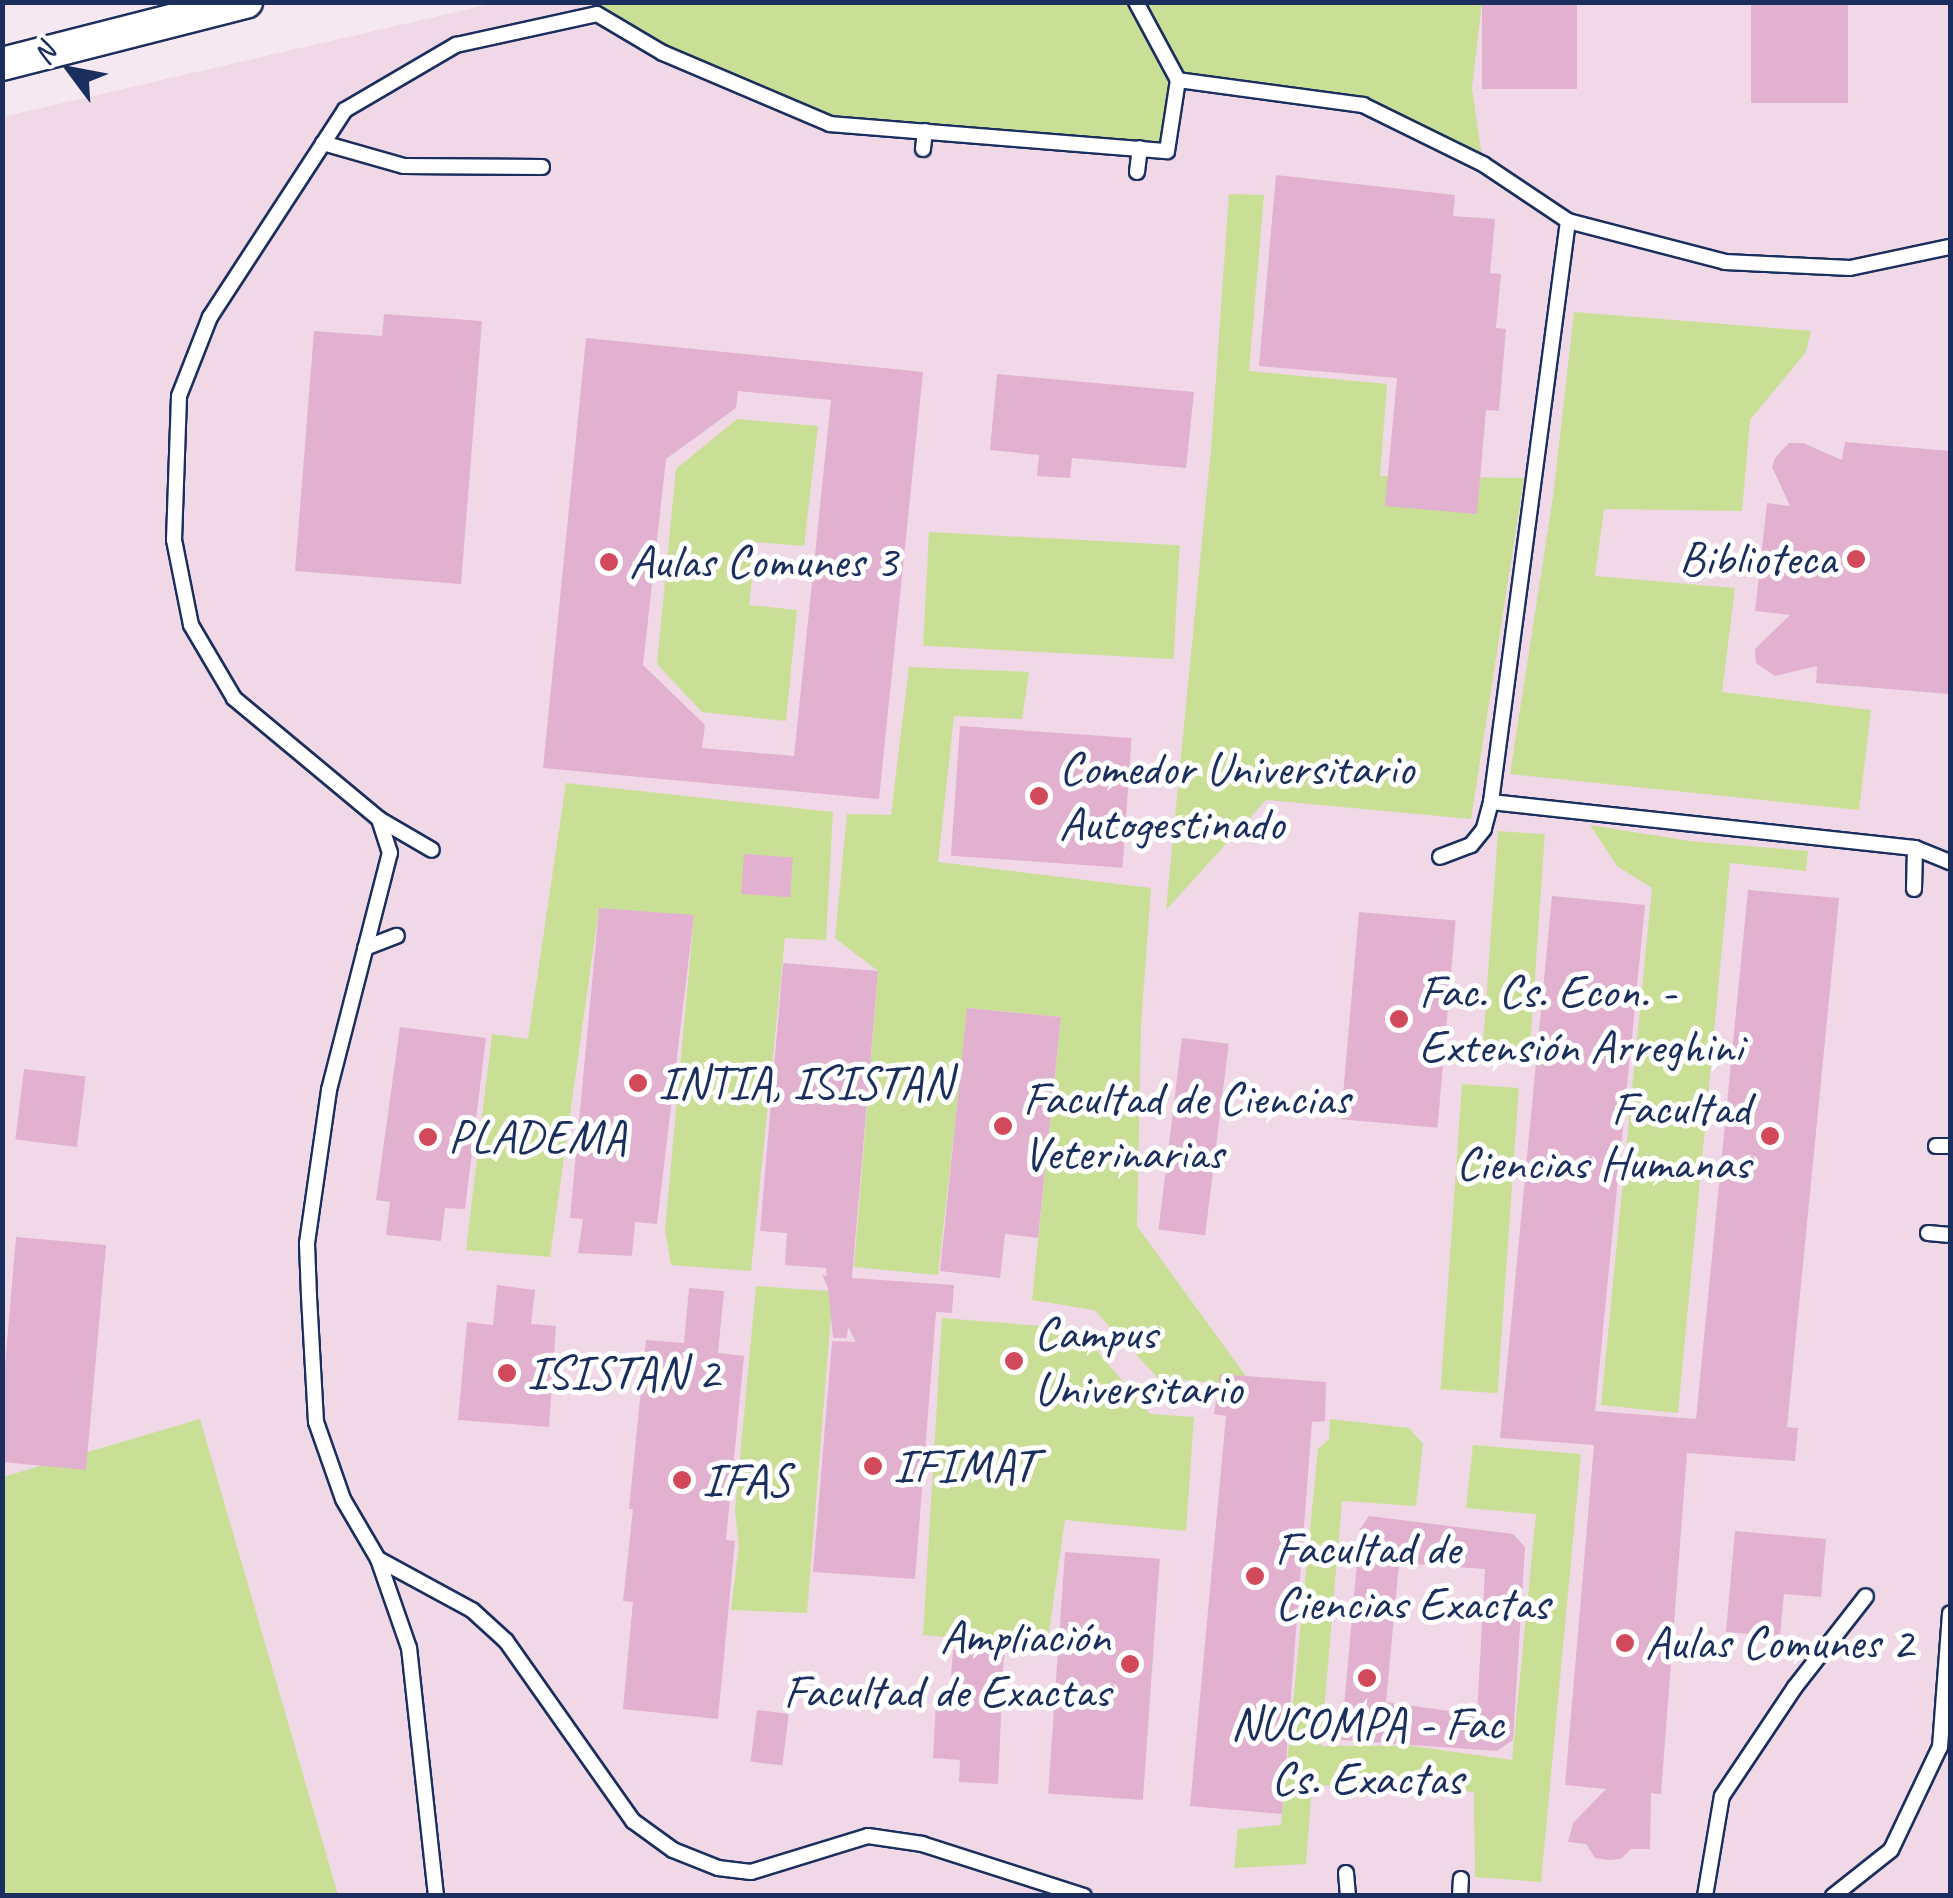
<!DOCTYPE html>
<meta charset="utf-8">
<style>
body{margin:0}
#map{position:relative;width:1953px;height:1898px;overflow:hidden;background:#f6e8f1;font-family:Caveat,sans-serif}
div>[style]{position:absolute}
.built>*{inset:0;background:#f0d8e7}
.green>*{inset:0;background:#c9df95;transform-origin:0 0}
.building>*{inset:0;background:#e2b1d0;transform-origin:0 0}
.roads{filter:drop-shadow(2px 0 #1b2f5e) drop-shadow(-2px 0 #1b2f5e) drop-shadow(0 2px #1b2f5e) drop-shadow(0 -2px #1b2f5e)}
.service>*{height:14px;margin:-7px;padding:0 7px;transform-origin:7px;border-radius:7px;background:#fff}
.tertiary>*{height:32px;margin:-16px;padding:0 16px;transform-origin:16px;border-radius:16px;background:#fff}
.dots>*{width:28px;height:28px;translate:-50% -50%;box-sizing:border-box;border:5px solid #fff;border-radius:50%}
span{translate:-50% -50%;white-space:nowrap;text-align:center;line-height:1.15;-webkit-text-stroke:10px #fff;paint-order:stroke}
.poi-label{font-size:48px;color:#1b2f5e}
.right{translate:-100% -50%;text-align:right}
.left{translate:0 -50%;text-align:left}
.frame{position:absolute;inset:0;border:5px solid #1b2f5e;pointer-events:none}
.north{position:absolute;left:20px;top:20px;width:100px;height:100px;-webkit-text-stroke:8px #fff;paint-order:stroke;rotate:302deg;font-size:28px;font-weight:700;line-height:40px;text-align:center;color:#1b2f5e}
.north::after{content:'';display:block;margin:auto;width:35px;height:45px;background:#1b2f5e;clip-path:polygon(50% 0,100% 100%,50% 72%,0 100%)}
</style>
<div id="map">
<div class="built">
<div style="clip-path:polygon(495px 3px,1950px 3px,1950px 1895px,3px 1895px,2px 117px)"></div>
</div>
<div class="green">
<div style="clip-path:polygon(587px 3px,1126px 3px,1176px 81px,1167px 151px,830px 124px,598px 14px)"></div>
<div style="clip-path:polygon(1136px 3px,1482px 3px,1472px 88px,1483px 164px,1363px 105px,1178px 80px)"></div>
<div style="clip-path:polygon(1229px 194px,1264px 195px,1249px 371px,1387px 384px,1380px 476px,1524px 478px,1471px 819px,1266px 800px,1166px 910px,1211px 449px)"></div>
<div style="clip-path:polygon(1574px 312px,1811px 331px,1806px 352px,1750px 420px,1742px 511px,1604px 509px,1595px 576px,1735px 588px,1722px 692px,1871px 710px,1859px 810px,1510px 774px,1553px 497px)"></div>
<div style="clip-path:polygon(737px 419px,818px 426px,804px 546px,756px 542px,749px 605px,797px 610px,786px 721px,702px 712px,657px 664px,676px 469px)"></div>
<div style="left:929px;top:532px;width:251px;height:114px;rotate:3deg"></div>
<div style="clip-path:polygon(909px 667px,1029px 672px,1022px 719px,954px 716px,938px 862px,1151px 888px,1141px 1026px,1137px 1226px,1253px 1386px,1158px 1378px,1094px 1310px,1032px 1300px,1061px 1017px,968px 1008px,938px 1275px,854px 1267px,878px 971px,835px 938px,847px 814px,891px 815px)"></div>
<div style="clip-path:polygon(566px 783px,833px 812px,826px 940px,785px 938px,751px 1271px,671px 1265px,665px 1230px,694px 916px,599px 908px,550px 1257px,466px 1250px,492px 1034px,528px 1039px)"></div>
<div style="clip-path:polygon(1590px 825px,1690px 841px,1808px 851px,1806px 871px,1730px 863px,1678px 1413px,1601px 1405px,1652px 888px,1617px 866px)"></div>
<div style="left:1498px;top:831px;width:47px;height:215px;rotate:4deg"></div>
<div style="left:1462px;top:1084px;width:57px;height:306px;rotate:4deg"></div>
<div style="clip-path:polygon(756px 1286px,828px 1291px,832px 1303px,807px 1613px,731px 1610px,739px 1545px,735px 1511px)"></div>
<div style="clip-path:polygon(942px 1318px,1079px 1329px,1150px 1414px,1194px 1417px,1186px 1531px,1065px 1520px,1047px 1646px,923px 1635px)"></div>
<div style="clip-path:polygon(200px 1419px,338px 1895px,3px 1896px,3px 1477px)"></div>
<div style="clip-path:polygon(1330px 1419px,1409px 1428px,1423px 1444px,1416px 1506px,1342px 1501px,1321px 1746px,1412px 1746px,1512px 1760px,1536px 1514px,1466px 1508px,1473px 1445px,1581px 1454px,1541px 1882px,1475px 1877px,1474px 1792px,1312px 1785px,1306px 1864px,1234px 1868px,1238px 1829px,1281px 1825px,1318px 1449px,1329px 1439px)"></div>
</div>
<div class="building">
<div style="left:1482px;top:2px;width:95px;height:87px"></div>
<div style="left:1751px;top:2px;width:97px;height:101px"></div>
<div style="clip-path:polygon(1276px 175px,1455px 195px,1453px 216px,1495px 219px,1490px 273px,1501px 274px,1496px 328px,1506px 329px,1499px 411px,1486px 410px,1477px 514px,1385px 506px,1397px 378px,1259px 366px)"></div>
<div style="clip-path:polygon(384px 314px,482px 321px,461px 584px,295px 571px,314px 331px,382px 336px)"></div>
<div style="clip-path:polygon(evenodd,586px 338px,923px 372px,879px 799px,543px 768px,586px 338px,738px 391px,831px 400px,794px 756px,702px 748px,705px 725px,643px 665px,666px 459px,736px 408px,738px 391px)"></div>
<div style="clip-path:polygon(997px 374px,1194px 392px,1186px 468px,1072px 458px,1070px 478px,1037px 476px,1039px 455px,990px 450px)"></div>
<div style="clip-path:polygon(1845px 442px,1950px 451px,1950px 694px,1816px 683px,1817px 666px,1775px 676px,1756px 663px,1755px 649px,1790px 615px,1755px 611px,1767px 503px,1790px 506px,1772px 467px,1775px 458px,1789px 443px,1803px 443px,1842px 460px)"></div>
<div style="left:960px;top:726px;width:172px;height:130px;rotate:4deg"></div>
<div style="left:744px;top:854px;width:49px;height:40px;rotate:4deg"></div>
<div style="clip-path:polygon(1748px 890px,1839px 898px,1787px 1427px,1798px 1428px,1795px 1461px,1687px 1453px,1661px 1794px,1651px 1793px,1650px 1849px,1631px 1849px,1621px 1859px,1609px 1860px,1595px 1858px,1586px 1844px,1568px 1842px,1573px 1823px,1606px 1789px,1565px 1785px,1594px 1445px,1500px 1438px,1552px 896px,1645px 905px,1595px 1411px,1696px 1419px)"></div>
<div style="clip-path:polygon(599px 908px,694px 915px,657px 1224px,635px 1222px,632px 1256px,578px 1253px,583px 1219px,570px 1218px)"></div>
<div style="left:1359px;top:912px;width:97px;height:208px;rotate:5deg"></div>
<div style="clip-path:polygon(783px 963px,878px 971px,852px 1278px,954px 1285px,952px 1313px,936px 1312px,915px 1579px,813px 1572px,832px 1341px,856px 1342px,848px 1327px,847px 1338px,833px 1338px,828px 1288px,822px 1275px,827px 1276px,826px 1268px,785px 1265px,787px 1233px,760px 1231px)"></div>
<div style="clip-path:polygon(967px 1008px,1061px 1017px,1038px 1238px,1005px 1234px,1000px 1278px,940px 1271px)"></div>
<div style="clip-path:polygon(400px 1027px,486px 1038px,465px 1209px,445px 1208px,441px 1241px,386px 1235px,390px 1202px,376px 1200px)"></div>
<div style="left:1182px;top:1038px;width:47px;height:193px;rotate:7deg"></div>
<div style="left:24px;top:1069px;width:62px;height:71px;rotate:7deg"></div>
<div style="clip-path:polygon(16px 1237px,106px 1245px,86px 1470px,2px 1462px,2px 1401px)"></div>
<div style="clip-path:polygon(497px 1285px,535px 1290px,531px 1324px,556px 1326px,549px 1427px,458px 1420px,467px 1322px,493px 1325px)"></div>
<div style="clip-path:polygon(689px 1288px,724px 1291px,718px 1353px,744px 1356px,726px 1540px,735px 1541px,718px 1719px,623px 1709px,633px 1602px,623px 1601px,633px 1509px,629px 1509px,646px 1340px,684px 1343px)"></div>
<div style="clip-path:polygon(1220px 1374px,1326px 1382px,1325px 1421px,1312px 1422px,1282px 1814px,1190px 1806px,1226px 1416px,1214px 1414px)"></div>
<div style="clip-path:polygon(evenodd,1369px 1516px,1513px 1534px,1525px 1547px,1513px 1740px,1497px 1751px,1341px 1740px,1360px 1529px,1369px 1516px,1399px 1563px,1485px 1569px,1477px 1715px,1386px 1702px,1399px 1563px)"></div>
<div style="clip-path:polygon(1735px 1531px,1826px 1539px,1821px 1597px,1784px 1594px,1780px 1636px,1726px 1632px)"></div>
<div style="left:1065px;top:1552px;width:95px;height:242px;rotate:4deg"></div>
<div style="clip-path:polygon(953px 1650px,1004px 1653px,998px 1784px,959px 1782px,960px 1760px,933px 1758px,936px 1701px,949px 1702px)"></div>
<div style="left:757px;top:1710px;width:32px;height:52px;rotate:7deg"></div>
</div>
<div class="roads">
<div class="service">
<div style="left:1136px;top:2px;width:89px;rotate:61.7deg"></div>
<div style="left:1178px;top:80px;width:187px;rotate:7.7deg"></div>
<div style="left:1363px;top:105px;width:134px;rotate:26.2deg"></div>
<div style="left:1483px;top:164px;width:102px;rotate:33.8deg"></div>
<div style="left:1568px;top:221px;width:586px;rotate:97.55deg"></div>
<div style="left:1491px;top:802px;width:28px;rotate:105deg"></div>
<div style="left:1484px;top:829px;width:21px;rotate:129deg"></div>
<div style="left:1471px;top:845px;width:33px;rotate:159deg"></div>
<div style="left:323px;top:143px;width:84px;rotate:15.9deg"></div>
<div style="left:404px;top:166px;width:138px;rotate:0.4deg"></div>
<div style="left:923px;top:149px;width:18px;rotate:-84deg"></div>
<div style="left:1137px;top:172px;width:24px;rotate:-83deg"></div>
<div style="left:1568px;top:221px;width:162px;rotate:14.6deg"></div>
<div style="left:1725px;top:262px;width:125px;rotate:2.7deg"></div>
<div style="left:1850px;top:268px;width:102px;rotate:-11.9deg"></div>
<div style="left:1491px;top:802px;width:426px;rotate:6.2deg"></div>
<div style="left:1915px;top:848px;width:38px;rotate:22deg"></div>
<div style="left:379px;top:819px;width:61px;rotate:30.3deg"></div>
<div style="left:1914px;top:889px;width:41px;rotate:-88.6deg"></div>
<div style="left:365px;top:948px;width:34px;rotate:-21deg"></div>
<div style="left:1936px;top:1146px;width:14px"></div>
<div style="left:1928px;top:1233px;width:22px;rotate:5deg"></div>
<div style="left:378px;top:1559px;width:107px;rotate:28.5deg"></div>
<div style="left:472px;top:1610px;width:46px;rotate:42.4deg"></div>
<div style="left:506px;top:1641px;width:220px;rotate:54.8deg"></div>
<div style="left:633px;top:1821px;width:49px;rotate:35.9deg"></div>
<div style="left:673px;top:1850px;width:48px;rotate:21.8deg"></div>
<div style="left:718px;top:1868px;width:33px;rotate:7deg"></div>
<div style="left:751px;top:1872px;width:122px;rotate:-17.1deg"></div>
<div style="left:868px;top:1836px;width:55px;rotate:8.4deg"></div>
<div style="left:922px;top:1844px;width:170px;rotate:17.8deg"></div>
<div style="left:1346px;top:1873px;width:23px;rotate:85deg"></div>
<div style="left:436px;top:1896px;width:249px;rotate:-96.2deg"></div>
<div style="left:409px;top:1648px;width:94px;rotate:-109.2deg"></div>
<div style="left:378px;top:1559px;width:69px;rotate:-120.3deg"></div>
<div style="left:343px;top:1499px;width:82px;rotate:-109.3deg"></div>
<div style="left:316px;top:1422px;width:126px;rotate:-93.2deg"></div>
<div style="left:309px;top:1296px;width:53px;rotate:-92.2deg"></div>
<div style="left:307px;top:1243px;width:155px;rotate:-81.8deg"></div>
<div style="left:329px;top:1090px;width:245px;rotate:-75.6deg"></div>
<div style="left:390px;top:853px;width:36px;rotate:-108deg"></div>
<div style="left:379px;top:819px;width:189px;rotate:-140.2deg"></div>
<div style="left:234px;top:698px;width:85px;rotate:-120.5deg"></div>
<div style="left:191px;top:625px;width:87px;rotate:-101.3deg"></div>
<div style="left:174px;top:540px;width:144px;rotate:-88deg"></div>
<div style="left:179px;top:396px;width:85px;rotate:-68.6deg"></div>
<div style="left:210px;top:317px;width:247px;rotate:-56.9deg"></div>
<div style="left:345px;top:110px;width:129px;rotate:-30.4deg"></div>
<div style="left:456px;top:45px;width:144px;rotate:-12.4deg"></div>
<div style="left:597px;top:14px;width:77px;rotate:30.6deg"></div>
<div style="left:663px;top:53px;width:181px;rotate:23deg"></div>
<div style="left:830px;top:124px;width:338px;rotate:4.6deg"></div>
<div style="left:1167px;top:151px;width:72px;rotate:-81.2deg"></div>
<div style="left:1460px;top:1896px;width:17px;rotate:-87deg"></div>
<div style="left:1705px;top:1896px;width:101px;rotate:-80.4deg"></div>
<div style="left:1722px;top:1796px;width:131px;rotate:-56.2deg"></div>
<div style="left:1795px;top:1687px;width:115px;rotate:-52deg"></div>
<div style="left:1833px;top:1896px;width:74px;rotate:-38.4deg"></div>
<div style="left:1891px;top:1850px;width:114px;rotate:-64.6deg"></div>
<div style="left:1940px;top:1747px;width:134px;rotate:-85.7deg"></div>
</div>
<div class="tertiary">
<div style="left:2px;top:64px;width:252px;rotate:-14.3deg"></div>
</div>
</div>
<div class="dots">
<div style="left:1856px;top:559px;background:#d1495b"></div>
<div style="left:609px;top:562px;background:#d1495b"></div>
<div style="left:1039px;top:796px;background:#d1495b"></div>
<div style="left:1399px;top:1019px;background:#d1495b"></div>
<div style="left:638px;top:1083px;background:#d1495b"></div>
<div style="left:1003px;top:1126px;background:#d1495b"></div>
<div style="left:1770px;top:1136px;background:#d1495b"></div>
<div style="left:428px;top:1137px;background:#d1495b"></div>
<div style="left:1014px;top:1361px;background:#d1495b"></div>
<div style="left:507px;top:1373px;background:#d1495b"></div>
<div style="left:873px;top:1466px;background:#d1495b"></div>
<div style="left:682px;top:1480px;background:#d1495b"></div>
<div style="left:1255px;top:1576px;background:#d1495b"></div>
<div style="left:1625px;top:1643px;background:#d1495b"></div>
<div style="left:1130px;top:1664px;background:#d1495b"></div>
<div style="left:1367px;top:1678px;background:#d1495b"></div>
</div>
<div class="poi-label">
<span class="right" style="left:1836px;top:559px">Biblioteca</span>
<span class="left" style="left:629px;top:562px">Aulas Comunes 3</span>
<span class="left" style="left:1059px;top:796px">Comedor Universitario<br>Autogestinado</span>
<span class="left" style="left:1419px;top:1019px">Fac. Cs. Econ. -<br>Extensión Arreghini</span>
<span class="left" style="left:658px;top:1083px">INTIA, ISISTAN</span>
<span class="left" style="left:1023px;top:1126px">Facultad de Ciencias<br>Veterinarias</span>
<span class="right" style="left:1750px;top:1136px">Facultad<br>Ciencias Humanas</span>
<span class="left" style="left:448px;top:1137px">PLADEMA</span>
<span class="left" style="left:1034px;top:1361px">Campus<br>Universitario</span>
<span class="left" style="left:527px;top:1373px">ISISTAN 2</span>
<span class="left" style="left:893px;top:1466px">IFIMAT</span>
<span class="left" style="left:702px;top:1480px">IFAS</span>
<span class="left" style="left:1275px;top:1576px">Facultad de<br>Ciencias Exactas</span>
<span class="right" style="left:1110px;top:1664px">Ampliación<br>Facultad de Exactas</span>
<span class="left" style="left:1645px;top:1643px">Aulas Comunes 2</span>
<span style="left:1367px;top:1751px">NUCOMPA - Fac<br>Cs. Exactas</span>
</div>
<div class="frame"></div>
<div class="north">N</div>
</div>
